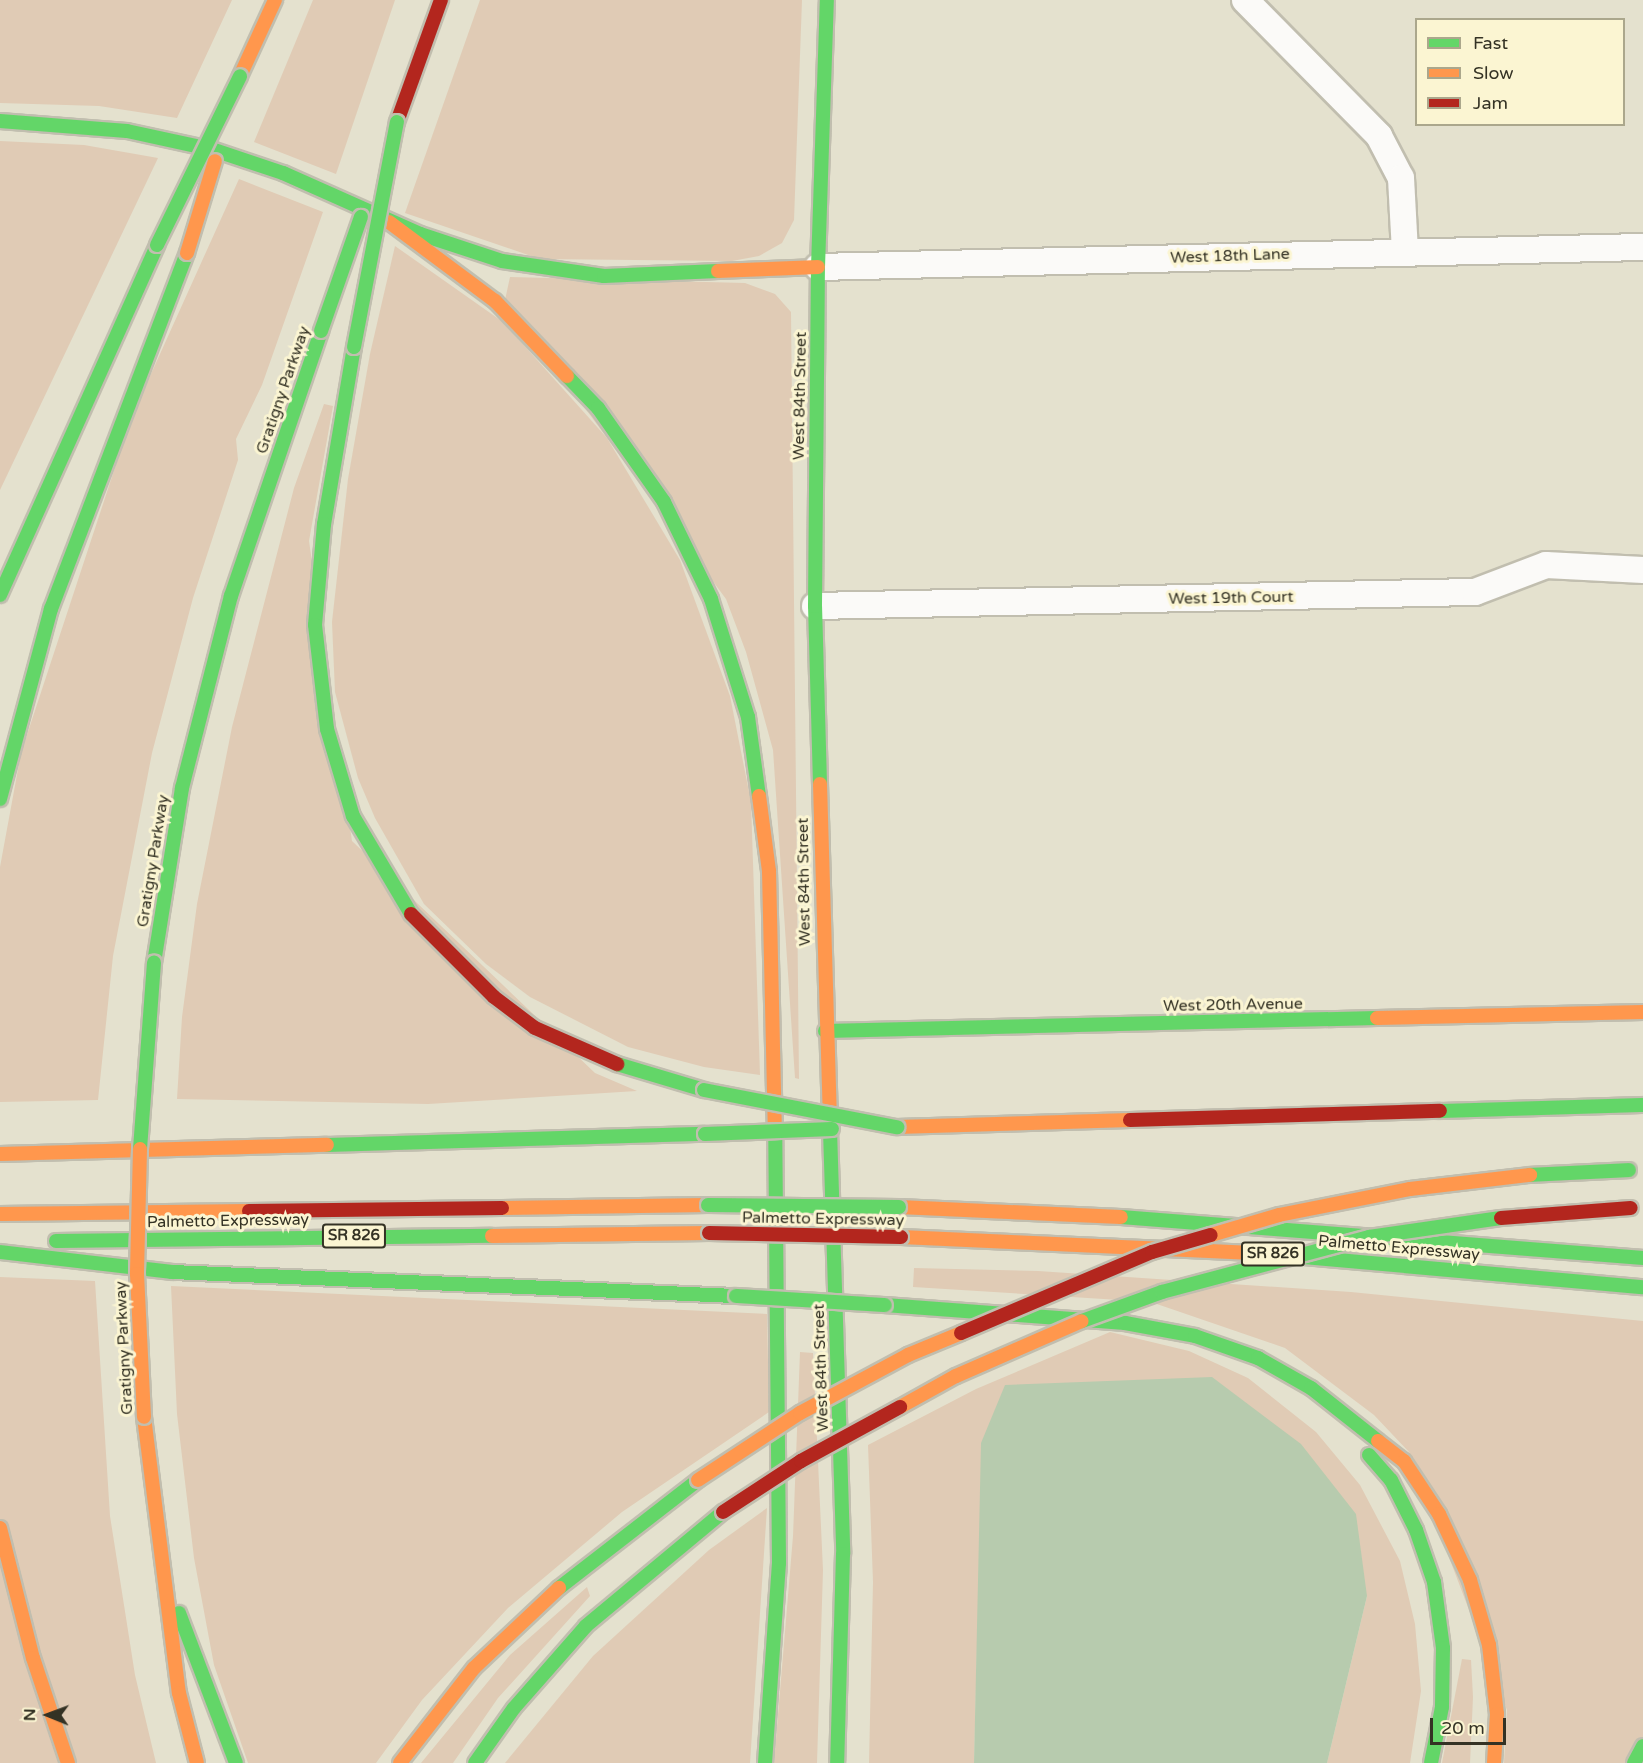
<!DOCTYPE html>
<style>
body{margin:0}
#map{position:relative;width:1643px;height:1763px;overflow:hidden;background:#e4e1ce;font-family:"Varela Round",sans-serif}
div>[style]{position:absolute}
.green>*{inset:0;background:#e0cbb5}
.water>*{inset:0;background:#b7cbae}
.roads{filter:drop-shadow(2px 0 #c1beaf) drop-shadow(-2px 0 #c1beaf) drop-shadow(0 2px #c1beaf) drop-shadow(0 -2px #c1beaf)}
.street>*{height:26px;margin:-13px;padding:0 13px;transform-origin:13px;border-radius:13px;background:#fbfaf8}
.fast>*{height:14px;margin:-7px;padding:0 7px;transform-origin:7px;border-radius:7px;background:#63d668}
.slow>*{height:14px;margin:-7px;padding:0 7px;transform-origin:7px;border-radius:7px;background:#ff974d}
.jam>*{height:14px;margin:-7px;padding:0 7px;transform-origin:7px;border-radius:7px;background:#b3261e}
.bridges{filter:drop-shadow(2px 0 #c1beaf) drop-shadow(-2px 0 #c1beaf) drop-shadow(0 2px #c1beaf) drop-shadow(0 -2px #c1beaf)}
.fast-bridge>*{height:14px;margin:-7px;padding:0 7px;transform-origin:7px;border-radius:7px;background:#63d668}
.slow-bridge>*{height:14px;margin:-7px;padding:0 7px;transform-origin:7px;border-radius:7px;background:#ff974d}
.jam-bridge>*{height:14px;margin:-7px;padding:0 7px;transform-origin:7px;border-radius:7px;background:#b3261e}
span{translate:-50% -50%;white-space:nowrap;text-align:center;line-height:1.15;-webkit-text-stroke:6px #fbf5d2;paint-order:stroke}
.shield-label span{padding:2px 4px;background:#fbf5d2;border:2px solid;border-radius:4px;-webkit-text-stroke-width:0}
.shield-label{font-size:15px;color:#343224;font-weight:700}
.street-label{font-size:16px;color:#343224}
.legend{position:absolute;left:1415px;top:18px;width:210px;height:108px;box-sizing:border-box;background:#fbf5d2;border:2px solid #aba78c;margin:0;padding:8px 10px;list-style:none;font-size:18px;color:#343224}
.legend li{display:flex;align-items:center;gap:12px;height:30px}
.legend b{width:30px;border:2px solid #aba78c}
.north{position:absolute;left:18px;top:1685px;width:60px;height:60px;-webkit-text-stroke:4px #fbf5d2;paint-order:stroke;rotate:271deg;font-size:16px;font-weight:700;line-height:24px;text-align:center;color:#343224}
.north::after{content:'';display:block;margin:auto;width:21px;height:27px;background:#343224;clip-path:polygon(50% 0,100% 100%,50% 72%,0 100%)}
.scale{position:absolute;left:1430px;top:1718px;width:76px;height:27px;box-sizing:border-box;border:3px solid #343224;border-top:0;padding-left:8px;font-size:18px;line-height:21px;white-space:nowrap;color:#343224;-webkit-text-stroke:4px #fbf5d2;paint-order:stroke}
</style>
<div id="map">
<div class="green">
<div style="clip-path:polygon(0 0,232px 0,177px 118px,99px 106px,0 103px)"></div>
<div style="clip-path:polygon(313px 0,395px 0,336px 174px,254px 142px)"></div>
<div style="clip-path:polygon(480px 0,802px 0,794px 220px,782px 243px,759px 256px,732px 261px,540px 259px,405px 213px)"></div>
<div style="clip-path:polygon(0 141px,84px 145px,158px 158px,0 490px)"></div>
<div style="clip-path:polygon(239px 179px,323px 212px,262px 385px,236px 439px,238px 460px,193px 598px,152px 753px,113px 956px,98px 1100px,0 1102px,0 867px,21px 753px,132px 416px)"></div>
<div style="clip-path:polygon(395px 246px,503px 322px,607px 438px,680px 560px,730px 696px,751px 802px,760px 1075px,704px 1067px,628px 1047px,530px 997px,486px 964px,424px 904px,375px 818px,358px 778px,335px 692px,332px 622px,348px 479px,370px 354px)"></div>
<div style="clip-path:polygon(510px 277px,745px 283px,775px 294px,791px 312px,799px 1079px,795px 1078px,773px 750px,746px 652px,726px 599px,505px 300px)"></div>
<div style="clip-path:polygon(324px 404px,333px 406px,309px 541px,352px 841px,595px 1073px,637px 1091px,428px 1104px,177px 1099px,182px 1017px,197px 904px,232px 727px,294px 488px)"></div>
<div style="clip-path:polygon(914px 1268px,1038px 1271px,1351px 1292px,1643px 1321px,1643px 1763px,1504px 1763px,1507px 1710px,1409px 1452px,1374px 1415px,1285px 1348px,1151px 1302px,913px 1287px)"></div>
<div style="clip-path:polygon(0 1277px,95px 1281px,110px 1516px,135px 1675px,156px 1763px,0 1763px)"></div>
<div style="clip-path:polygon(171px 1286px,767px 1314px,769px 1412px,622px 1512px,508px 1608px,422px 1700px,376px 1763px,248px 1763px,214px 1665px,194px 1558px,177px 1414px)"></div>
<div style="clip-path:polygon(1110px 1332px,1189px 1351px,1248px 1378px,1316px 1432px,1360px 1485px,1400px 1561px,1415px 1624px,1421px 1691px,1410px 1763px,1327px 1763px,1367px 1596px,977px 1646px,974px 1763px,869px 1763px,873px 1582px,868px 1445px,976px 1389px)"></div>
<div style="clip-path:polygon(800px 1352px,813px 1353px,823px 1570px,817px 1763px,774px 1763px,793px 1536px)"></div>
<div style="clip-path:polygon(767px 1508px,750px 1763px,505px 1763px,593px 1656px,709px 1550px)"></div>
<div style="clip-path:polygon(587px 1587px,590px 1596px,498px 1698px,453px 1763px,421px 1763px,510px 1655px)"></div>
<div style="clip-path:polygon(1462px 1659px,1471px 1660px,1473px 1697px,1470px 1763px,1442px 1763px)"></div>
</div>
<div class="water">
<div style="clip-path:polygon(1212px 1377px,1301px 1444px,1356px 1514px,1367px 1596px,1327px 1763px,974px 1763px,981px 1443px,1005px 1385px)"></div>
</div>
<div class="roads">
<div class="street">
<div style="left:1245px;top:0;width:191px;rotate:45.4deg"></div>
<div style="left:1379px;top:136px;width:47px;rotate:62.4deg"></div>
<div style="left:1401px;top:178px;width:73px;rotate:86.9deg"></div>
<div style="left:818px;top:267px;width:825px;rotate:-1.39deg"></div>
<div style="left:815px;top:606px;width:660px;rotate:-1.22deg"></div>
<div style="left:1475px;top:592px;width:76px;rotate:-20.8deg"></div>
<div style="left:1546px;top:565px;width:97px;rotate:3deg"></div>
</div>
<div class="fast">
<div style="left:0;top:121px;width:127px;rotate:4.5deg"></div>
<div style="left:127px;top:131px;width:89px;rotate:12.3deg"></div>
<div style="left:214px;top:150px;width:73px;rotate:18.4deg"></div>
<div style="left:283px;top:173px;width:150px;rotate:24deg"></div>
<div style="left:420px;top:234px;width:86px;rotate:18.2deg"></div>
<div style="left:502px;top:261px;width:103px;rotate:8.4deg"></div>
<div style="left:604px;top:276px;width:114px;rotate:-2.5deg"></div>
<div style="left:354px;top:347px;width:180px;rotate:99.6deg"></div>
<div style="left:324px;top:524px;width:101px;rotate:95.1deg"></div>
<div style="left:315px;top:625px;width:105px;rotate:83.4deg"></div>
<div style="left:327px;top:729px;width:91px;rotate:73.4deg"></div>
<div style="left:353px;top:816px;width:114px;rotate:59.4deg"></div>
<div style="left:567px;top:376px;width:45px;rotate:45.9deg"></div>
<div style="left:598px;top:408px;width:115px;rotate:54.9deg"></div>
<div style="left:664px;top:502px;width:108px;rotate:64.1deg"></div>
<div style="left:711px;top:599px;width:124px;rotate:72.6deg"></div>
<div style="left:748px;top:717px;width:80px;rotate:82.1deg"></div>
<div style="left:0;top:595px;width:384px;rotate:-65.8deg"></div>
<div style="left:820px;top:784px;width:178px;rotate:-91.6deg"></div>
<div style="left:815px;top:606px;width:339px;rotate:-89.5deg"></div>
<div style="left:818px;top:267px;width:267px;rotate:-88.1deg"></div>
<div style="left:0;top:799px;width:197px;rotate:-75deg"></div>
<div style="left:51px;top:609px;width:381px;rotate:-69.1deg"></div>
<div style="left:154px;top:963px;width:177px;rotate:-80.9deg"></div>
<div style="left:182px;top:788px;width:198px;rotate:-75.7deg"></div>
<div style="left:231px;top:596px;width:280px;rotate:-71.2deg"></div>
<div style="left:825px;top:1031px;width:552px;rotate:-1.35deg"></div>
<div style="left:617px;top:1064px;width:91px;rotate:16.6deg"></div>
<div style="left:1440px;top:1111px;width:203px;rotate:-1.7deg"></div>
<div style="left:830px;top:1130px;width:424px;rotate:88.2deg"></div>
<div style="left:843px;top:1554px;width:209px;rotate:91.6deg"></div>
<div style="left:327px;top:1145px;width:378px;rotate:-1.7deg"></div>
<div style="left:1121px;top:1217px;width:524px;rotate:4.49deg"></div>
<div style="left:56px;top:1241px;width:436px;rotate:-0.7deg"></div>
<div style="left:0;top:1252px;width:173px;rotate:6.6deg"></div>
<div style="left:172px;top:1272px;width:565px;rotate:2.44deg"></div>
<div style="left:1270px;top:1254px;width:374px;rotate:5.1deg"></div>
<div style="left:885px;top:1305px;width:241px;rotate:4.3deg"></div>
<div style="left:1125px;top:1323px;width:71px;rotate:10.5deg"></div>
<div style="left:1195px;top:1336px;width:67px;rotate:19.2deg"></div>
<div style="left:1258px;top:1358px;width:61px;rotate:29.5deg"></div>
<div style="left:1311px;top:1388px;width:85px;rotate:38.3deg"></div>
<div style="left:1369px;top:1455px;width:33px;rotate:49deg"></div>
<div style="left:1391px;top:1480px;width:56px;rotate:63.4deg"></div>
<div style="left:1416px;top:1530px;width:55px;rotate:70.9deg"></div>
<div style="left:1434px;top:1582px;width:67px;rotate:82.2deg"></div>
<div style="left:1443px;top:1648px;width:59px;rotate:91deg"></div>
<div style="left:1442px;top:1707px;width:57px;rotate:101.1deg"></div>
<div style="left:559px;top:1588px;width:176px;rotate:-37.8deg"></div>
<div style="left:179px;top:1613px;width:160px;rotate:69.2deg"></div>
<div style="left:475px;top:1763px;width:67px;rotate:-54.7deg"></div>
<div style="left:514px;top:1708px;width:109px;rotate:-48.7deg"></div>
<div style="left:586px;top:1626px;width:178px;rotate:-39.8deg"></div>
<div style="left:765px;top:1763px;width:200px;rotate:-86deg"></div>
<div style="left:779px;top:1563px;width:436px;rotate:-90.5deg"></div>
<div style="left:1634px;top:1763px;width:19px;rotate:-62deg"></div>
</div>
<div class="slow">
<div style="left:240px;top:76px;width:84px;rotate:-65.3deg"></div>
<div style="left:389px;top:222px;width:132px;rotate:36.7deg"></div>
<div style="left:495px;top:301px;width:104px;rotate:46.2deg"></div>
<div style="left:718px;top:271px;width:100px;rotate:-2.3deg"></div>
<div style="left:820px;top:784px;width:346px;rotate:88.3deg"></div>
<div style="left:759px;top:796px;width:76px;rotate:82.4deg"></div>
<div style="left:769px;top:871px;width:256px;rotate:88.7deg"></div>
<div style="left:1377px;top:1018px;width:266px;rotate:-1.3deg"></div>
<div style="left:897px;top:1127px;width:233px;rotate:-1.7deg"></div>
<div style="left:0;top:1154px;width:327px;rotate:-1.6deg"></div>
<div style="left:899px;top:1207px;width:222px;rotate:2.6deg"></div>
<div style="left:502px;top:1208px;width:206px;rotate:-0.8deg"></div>
<div style="left:0;top:1214px;width:249px;rotate:-0.7deg"></div>
<div style="left:492px;top:1236px;width:217px;rotate:-0.8deg"></div>
<div style="left:901px;top:1237px;width:369px;rotate:2.6deg"></div>
<div style="left:144px;top:1417px;width:278px;rotate:82.8deg"></div>
<div style="left:179px;top:1693px;width:72px;rotate:75.6deg"></div>
<div style="left:1378px;top:1441px;width:33px;rotate:38deg"></div>
<div style="left:1404px;top:1461px;width:64px;rotate:56.6deg"></div>
<div style="left:1439px;top:1514px;width:73px;rotate:64.8deg"></div>
<div style="left:1470px;top:1580px;width:68px;rotate:73.7deg"></div>
<div style="left:1489px;top:1645px;width:69px;rotate:83.4deg"></div>
<div style="left:1497px;top:1714px;width:49px;rotate:93.5deg"></div>
<div style="left:0;top:1528px;width:134px;rotate:75.8deg"></div>
<div style="left:33px;top:1658px;width:111px;rotate:71.6deg"></div>
<div style="left:400px;top:1763px;width:120px;rotate:-52.1deg"></div>
<div style="left:474px;top:1668px;width:117px;rotate:-43.3deg"></div>
</div>
<div class="jam">
<div style="left:397px;top:122px;width:130px;rotate:-70.2deg"></div>
<div style="left:411px;top:914px;width:117px;rotate:45deg"></div>
<div style="left:494px;top:997px;width:51px;rotate:37.1deg"></div>
<div style="left:535px;top:1028px;width:90px;rotate:23.7deg"></div>
<div style="left:1130px;top:1120px;width:310px;rotate:-1.7deg"></div>
<div style="left:249px;top:1211px;width:253px;rotate:-0.7deg"></div>
</div>
</div>
<div class="bridges">
<div class="fast-bridge">
<div style="left:157px;top:245px;width:188px;rotate:-63.8deg"></div>
<div style="left:321px;top:331px;width:121px;rotate:-70.7deg"></div>
<div style="left:354px;top:347px;width:229px;rotate:-79.2deg"></div>
<div style="left:704px;top:1090px;width:197px;rotate:10.9deg"></div>
<div style="left:705px;top:1134px;width:127px;rotate:-2.3deg"></div>
<div style="left:140px;top:1149px;width:187px;rotate:-85.7deg"></div>
<div style="left:1530px;top:1175px;width:99px;rotate:-2.9deg"></div>
<div style="left:708px;top:1205px;width:191px;rotate:0.6deg"></div>
<div style="left:736px;top:1296px;width:149px;rotate:3.5deg"></div>
<div style="left:1082px;top:1321px;width:85px;rotate:-19.9deg"></div>
<div style="left:1162px;top:1292px;width:214px;rotate:-14.9deg"></div>
<div style="left:1369px;top:1237px;width:133px;rotate:-8.2deg"></div>
</div>
<div class="slow-bridge">
<div style="left:187px;top:253px;width:96px;rotate:-73.1deg"></div>
<div style="left:140px;top:1149px;width:125px;rotate:91.4deg"></div>
<div style="left:137px;top:1274px;width:143px;rotate:87.2deg"></div>
<div style="left:1211px;top:1235px;width:71px;rotate:-16.4deg"></div>
<div style="left:1279px;top:1215px;width:134px;rotate:-11.2deg"></div>
<div style="left:1410px;top:1189px;width:121px;rotate:-6.7deg"></div>
<div style="left:900px;top:1407px;width:64px;rotate:-29deg"></div>
<div style="left:956px;top:1376px;width:137px;rotate:-23.6deg"></div>
<div style="left:698px;top:1480px;width:122px;rotate:-33.3deg"></div>
<div style="left:800px;top:1413px;width:123px;rotate:-28.2deg"></div>
<div style="left:908px;top:1355px;width:57px;rotate:-22.5deg"></div>
</div>
<div class="jam-bridge">
<div style="left:1501px;top:1218px;width:130px;rotate:-4.4deg"></div>
<div style="left:709px;top:1233px;width:192px;rotate:1.2deg"></div>
<div style="left:961px;top:1333px;width:207px;rotate:-23deg"></div>
<div style="left:1152px;top:1252px;width:61px;rotate:-16.1deg"></div>
<div style="left:723px;top:1512px;width:93px;rotate:-33.2deg"></div>
<div style="left:801px;top:1461px;width:113px;rotate:-28.6deg"></div>
</div>
</div>
<div class="shield-label">
<span style="left:354px;top:1236px">SR 826</span>
<span style="left:1273px;top:1254px">SR 826</span>
</div>
<div class="street-label">
<span style="left:1230px;top:256px;rotate:-2deg">West 18th Lane</span>
<span style="left:283px;top:390px;rotate:-71deg">Gratigny Parkway</span>
<span style="left:800px;top:396px;rotate:-89deg">West 84th Street</span>
<span style="left:1231px;top:598px;rotate:-1deg">West 19th Court</span>
<span style="left:153px;top:861px;rotate:-81deg">Gratigny Parkway</span>
<span style="left:804px;top:882px;rotate:-91deg">West 84th Street</span>
<span style="left:1233px;top:1005px;rotate:-1deg">West 20th Avenue</span>
<span style="left:823px;top:1219px;rotate:1deg">Palmetto Expressway</span>
<span style="left:228px;top:1221px;rotate:-1deg">Palmetto Expressway</span>
<span style="left:1399px;top:1248px;rotate:5deg">Palmetto Expressway</span>
<span style="left:124px;top:1348px;rotate:-93deg">Gratigny Parkway</span>
<span style="left:821px;top:1368px;rotate:-92deg">West 84th Street</span>
</div>
<ul class="legend">
<li><b style="height:8px;background:#63d668"></b>Fast</li>
<li><b style="height:8px;background:#ff974d"></b>Slow</li>
<li><b style="height:8px;background:#b3261e"></b>Jam</li>
</ul>
<div class="north">N</div>
<div class="scale">20 m</div>
</div>
